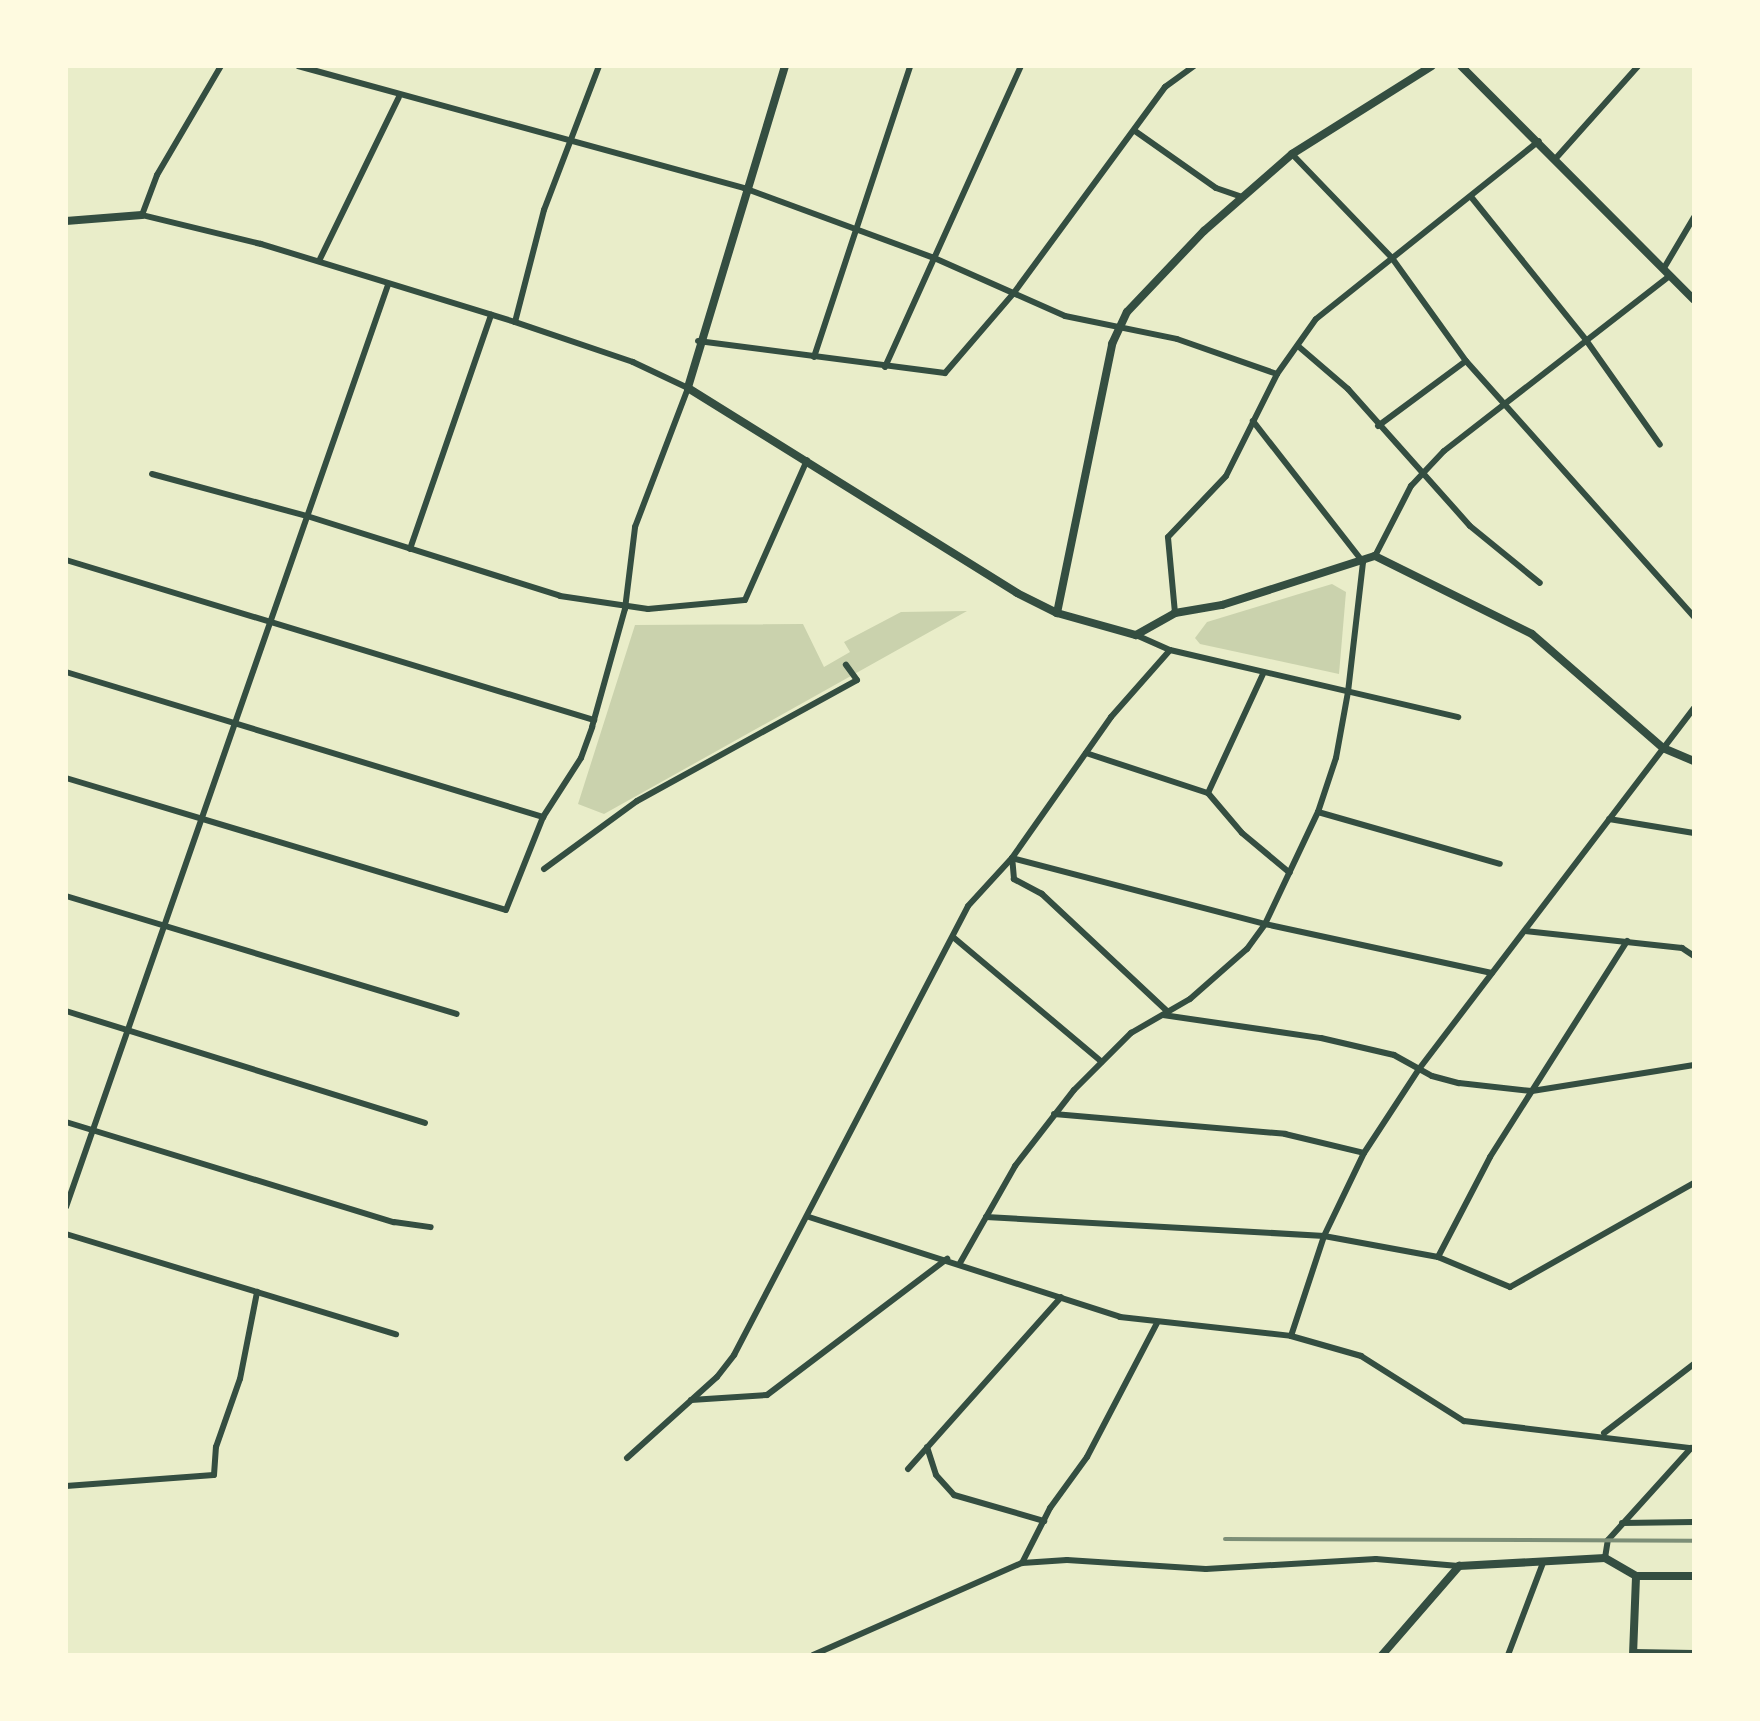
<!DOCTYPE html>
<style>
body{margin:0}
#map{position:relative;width:1760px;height:1721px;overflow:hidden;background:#e9edc9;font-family:Poppins,sans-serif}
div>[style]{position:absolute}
.green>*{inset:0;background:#cad2ad}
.minor>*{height:6px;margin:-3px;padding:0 3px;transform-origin:3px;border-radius:3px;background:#344e41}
.tertiary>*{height:8px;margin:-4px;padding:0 4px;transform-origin:4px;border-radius:4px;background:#344e41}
.rail>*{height:4px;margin:-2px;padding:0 2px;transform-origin:2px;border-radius:2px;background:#7c8e77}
span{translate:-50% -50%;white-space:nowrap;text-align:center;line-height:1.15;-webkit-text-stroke:8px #fefae0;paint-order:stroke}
.frame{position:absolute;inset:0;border:68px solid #fefae0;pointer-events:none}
</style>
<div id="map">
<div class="green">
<div style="clip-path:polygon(1332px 584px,1346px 592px,1339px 674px,1200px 644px,1195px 638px,1207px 622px)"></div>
<div style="clip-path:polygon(967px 611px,604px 814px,578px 804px,635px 625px,803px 624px,824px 667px,850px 652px,844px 642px,901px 612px)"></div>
</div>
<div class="minor">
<div style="left:298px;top:66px;width:462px;rotate:15.3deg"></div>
<div style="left:744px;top:188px;width:200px;rotate:20.2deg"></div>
<div style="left:932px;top:257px;width:145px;rotate:23.9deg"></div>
<div style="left:1065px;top:316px;width:114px;rotate:11.6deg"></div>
<div style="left:1177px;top:339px;width:106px;rotate:19.3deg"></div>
<div style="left:1135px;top:131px;width:99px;rotate:35.1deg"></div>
<div style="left:1216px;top:188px;width:28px;rotate:19deg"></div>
<div style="left:1292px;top:154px;width:144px;rotate:46.1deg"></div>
<div style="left:1392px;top:258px;width:127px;rotate:54.3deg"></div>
<div style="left:1466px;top:361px;width:343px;rotate:48.3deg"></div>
<div style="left:1557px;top:157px;width:122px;rotate:-48.3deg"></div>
<div style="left:1472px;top:198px;width:182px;rotate:51.2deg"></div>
<div style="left:1586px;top:340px;width:128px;rotate:54.8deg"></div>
<div style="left:319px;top:261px;width:182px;rotate:-64deg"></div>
<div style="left:1664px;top:268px;width:59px;rotate:-59.5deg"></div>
<div style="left:515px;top:322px;width:116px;rotate:-75.5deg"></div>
<div style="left:544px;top:210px;width:154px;rotate:-69.1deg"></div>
<div style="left:698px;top:341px;width:249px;rotate:7.4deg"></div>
<div style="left:945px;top:373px;width:104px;rotate:-49.3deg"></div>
<div style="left:1013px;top:294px;width:257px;rotate:-53.7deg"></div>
<div style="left:1165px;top:87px;width:36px;rotate:-36deg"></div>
<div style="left:1298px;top:346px;width:66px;rotate:40.7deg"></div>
<div style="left:1348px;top:389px;width:183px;rotate:48.3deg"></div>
<div style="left:1470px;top:526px;width:90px;rotate:39.2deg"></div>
<div style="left:814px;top:357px;width:306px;rotate:-71.7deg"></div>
<div style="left:885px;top:367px;width:330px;rotate:-65.7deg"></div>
<div style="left:1378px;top:426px;width:109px;rotate:-36.5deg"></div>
<div style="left:152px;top:474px;width:161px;rotate:15.2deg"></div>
<div style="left:307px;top:516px;width:265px;rotate:17.5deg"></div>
<div style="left:560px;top:596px;width:89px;rotate:8.4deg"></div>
<div style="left:648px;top:609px;width:97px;rotate:-5.3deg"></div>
<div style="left:745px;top:600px;width:153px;rotate:-66.1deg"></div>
<div style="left:410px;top:549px;width:248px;rotate:-70.9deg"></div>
<div style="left:1375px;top:556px;width:79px;rotate:-62.8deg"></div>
<div style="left:1411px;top:486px;width:48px;rotate:-46.7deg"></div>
<div style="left:1444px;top:451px;width:286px;rotate:-37.8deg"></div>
<div style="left:66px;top:560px;width:552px;rotate:16.86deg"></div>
<div style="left:1175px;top:613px;width:76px;rotate:-95.3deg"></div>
<div style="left:1168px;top:537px;width:84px;rotate:-46.4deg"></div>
<div style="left:1226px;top:476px;width:114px;rotate:-63.4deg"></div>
<div style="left:1277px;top:374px;width:67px;rotate:-54.7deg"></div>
<div style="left:1316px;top:319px;width:285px;rotate:-38.6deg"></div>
<div style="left:1136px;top:635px;width:37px;rotate:24deg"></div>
<div style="left:1170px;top:650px;width:296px;rotate:13.1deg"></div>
<div style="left:66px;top:672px;width:499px;rotate:16.9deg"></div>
<div style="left:1086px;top:753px;width:128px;rotate:18.2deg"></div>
<div style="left:1208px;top:793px;width:52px;rotate:49.6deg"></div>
<div style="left:1242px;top:833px;width:62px;rotate:39.8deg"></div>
<div style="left:66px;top:778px;width:459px;rotate:16.7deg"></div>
<div style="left:506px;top:910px;width:100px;rotate:-68.3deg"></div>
<div style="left:543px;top:817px;width:70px;rotate:-57.2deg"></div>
<div style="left:581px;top:758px;width:33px;rotate:-70deg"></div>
<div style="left:592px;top:727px;width:123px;rotate:-74.4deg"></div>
<div style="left:625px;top:609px;width:83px;rotate:-83deg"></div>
<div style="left:635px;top:527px;width:149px;rotate:-69.1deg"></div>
<div style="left:688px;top:388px;width:61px;rotate:-154.7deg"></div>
<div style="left:633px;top:362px;width:125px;rotate:-161.3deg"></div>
<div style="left:515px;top:322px;width:266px;rotate:-162.9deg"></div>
<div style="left:261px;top:244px;width:122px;rotate:-166.3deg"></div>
<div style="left:142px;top:215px;width:43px;rotate:-69.4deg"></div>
<div style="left:157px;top:175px;width:126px;rotate:-59.6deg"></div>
<div style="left:1208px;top:793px;width:133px;rotate:-65.2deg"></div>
<div style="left:1318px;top:812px;width:189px;rotate:15.9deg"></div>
<div style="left:1609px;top:819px;width:86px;rotate:9.4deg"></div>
<div style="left:544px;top:869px;width:115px;rotate:-36.2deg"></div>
<div style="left:637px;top:801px;width:251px;rotate:-28.8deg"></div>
<div style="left:857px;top:680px;width:19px;rotate:-126deg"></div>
<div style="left:66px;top:896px;width:408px;rotate:16.8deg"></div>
<div style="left:1525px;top:931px;width:158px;rotate:6.2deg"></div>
<div style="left:1682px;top:948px;width:14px;rotate:34deg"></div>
<div style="left:953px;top:937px;width:194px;rotate:40deg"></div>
<div style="left:66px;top:1011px;width:376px;rotate:17.3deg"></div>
<div style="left:1168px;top:1012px;width:173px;rotate:-136.9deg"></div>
<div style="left:1042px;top:894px;width:32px;rotate:-152deg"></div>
<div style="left:1014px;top:879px;width:21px;rotate:-95deg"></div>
<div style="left:1012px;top:858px;width:261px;rotate:14.6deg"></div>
<div style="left:1265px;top:924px;width:232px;rotate:12.2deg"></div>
<div style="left:1163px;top:1015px;width:160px;rotate:8.3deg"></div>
<div style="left:1321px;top:1038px;width:75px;rotate:13.1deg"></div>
<div style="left:1394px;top:1055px;width:43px;rotate:28.9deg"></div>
<div style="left:1432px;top:1076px;width:28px;rotate:15deg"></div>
<div style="left:1459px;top:1083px;width:73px;rotate:6.3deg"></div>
<div style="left:1532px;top:1091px;width:164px;rotate:-9.1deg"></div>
<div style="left:1054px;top:1114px;width:232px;rotate:4.9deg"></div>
<div style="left:1285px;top:1134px;width:81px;rotate:13.5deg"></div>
<div style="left:66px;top:1122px;width:343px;rotate:17deg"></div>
<div style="left:394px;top:1222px;width:37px;rotate:8deg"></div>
<div style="left:66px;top:1207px;width:977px;rotate:-70.75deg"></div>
<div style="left:809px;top:1217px;width:327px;rotate:17.8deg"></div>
<div style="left:1120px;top:1317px;width:172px;rotate:6.3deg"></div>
<div style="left:1291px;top:1336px;width:73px;rotate:15.9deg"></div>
<div style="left:1361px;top:1356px;width:122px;rotate:32.3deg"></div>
<div style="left:1464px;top:1421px;width:229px;rotate:6.8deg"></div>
<div style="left:986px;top:1217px;width:339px;rotate:3.2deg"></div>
<div style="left:1324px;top:1236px;width:116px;rotate:10.4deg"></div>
<div style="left:1438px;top:1257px;width:78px;rotate:22.6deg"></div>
<div style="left:1510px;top:1287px;width:211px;rotate:-29.5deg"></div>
<div style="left:66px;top:1234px;width:345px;rotate:16.9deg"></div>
<div style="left:1438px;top:1257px;width:113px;rotate:-62.5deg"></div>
<div style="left:1490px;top:1157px;width:256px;rotate:-57.6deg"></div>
<div style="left:960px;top:1263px;width:112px;rotate:-60.4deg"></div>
<div style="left:1015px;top:1166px;width:96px;rotate:-52.2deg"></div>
<div style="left:1074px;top:1090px;width:81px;rotate:-45deg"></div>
<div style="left:1131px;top:1033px;width:68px;rotate:-30deg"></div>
<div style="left:1190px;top:999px;width:76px;rotate:-41.3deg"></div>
<div style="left:1247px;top:949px;width:31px;rotate:-54deg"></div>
<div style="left:1265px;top:924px;width:124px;rotate:-64.7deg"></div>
<div style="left:1318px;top:812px;width:57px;rotate:-71.6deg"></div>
<div style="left:1336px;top:758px;width:67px;rotate:-79.7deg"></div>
<div style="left:1348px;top:692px;width:131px;rotate:-83.4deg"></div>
<div style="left:1363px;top:562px;width:179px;rotate:-128deg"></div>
<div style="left:1291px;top:1336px;width:105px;rotate:-71.7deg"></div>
<div style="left:1324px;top:1236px;width:92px;rotate:-64.3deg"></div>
<div style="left:1364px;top:1153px;width:100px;rotate:-56.8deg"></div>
<div style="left:1419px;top:1069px;width:454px;rotate:-52.7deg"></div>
<div style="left:691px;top:1400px;width:76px;rotate:-3.8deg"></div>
<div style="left:767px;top:1395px;width:226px;rotate:-37.1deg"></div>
<div style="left:1604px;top:1433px;width:113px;rotate:-37.5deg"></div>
<div style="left:927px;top:1447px;width:29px;rotate:72deg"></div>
<div style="left:936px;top:1475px;width:27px;rotate:48deg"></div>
<div style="left:954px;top:1495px;width:94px;rotate:16.1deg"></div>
<div style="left:627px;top:1458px;width:121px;rotate:-42deg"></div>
<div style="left:717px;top:1377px;width:28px;rotate:-52deg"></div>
<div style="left:734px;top:1355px;width:506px;rotate:-62.47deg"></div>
<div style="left:968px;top:906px;width:65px;rotate:-47.5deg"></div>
<div style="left:1012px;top:858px;width:172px;rotate:-54.9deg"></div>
<div style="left:1111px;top:717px;width:89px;rotate:-48.6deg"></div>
<div style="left:908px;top:1469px;width:230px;rotate:-48.3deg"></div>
<div style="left:66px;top:1486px;width:148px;rotate:-4.3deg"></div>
<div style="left:214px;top:1475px;width:28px;rotate:-86deg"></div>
<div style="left:216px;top:1447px;width:72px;rotate:-70.6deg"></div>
<div style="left:240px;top:1379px;width:89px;rotate:-78.9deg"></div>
<div style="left:1622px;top:1523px;width:72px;rotate:-0.8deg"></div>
<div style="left:1605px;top:1558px;width:18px;rotate:-81deg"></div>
<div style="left:1608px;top:1540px;width:124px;rotate:-47.9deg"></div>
<div style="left:1022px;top:1563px;width:45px;rotate:-3.8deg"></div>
<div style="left:1067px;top:1560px;width:139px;rotate:3.7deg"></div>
<div style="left:1206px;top:1569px;width:170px;rotate:-3.4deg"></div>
<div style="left:1376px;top:1559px;width:83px;rotate:4.8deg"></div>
<div style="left:1633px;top:1652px;width:61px;rotate:0.9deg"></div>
<div style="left:813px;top:1655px;width:228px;rotate:-23.8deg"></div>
<div style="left:1022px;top:1563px;width:62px;rotate:-63deg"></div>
<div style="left:1050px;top:1508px;width:63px;rotate:-54deg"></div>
<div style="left:1087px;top:1457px;width:151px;rotate:-62.4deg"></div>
<div style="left:1508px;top:1655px;width:98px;rotate:-69.2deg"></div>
</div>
<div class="tertiary">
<div style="left:785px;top:66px;width:336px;rotate:106.8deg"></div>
<div style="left:688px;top:388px;width:388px;rotate:31.9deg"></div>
<div style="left:1017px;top:593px;width:45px;rotate:26.6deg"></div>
<div style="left:1057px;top:613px;width:82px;rotate:15.6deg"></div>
<div style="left:1136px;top:635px;width:45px;rotate:-29.4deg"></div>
<div style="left:1175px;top:613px;width:48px;rotate:-9.7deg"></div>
<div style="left:1222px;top:605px;width:161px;rotate:-17.8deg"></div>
<div style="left:1375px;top:556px;width:175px;rotate:26.4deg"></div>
<div style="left:1532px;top:634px;width:174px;rotate:41deg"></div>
<div style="left:1663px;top:748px;width:34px;rotate:23deg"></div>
<div style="left:1461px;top:66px;width:330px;rotate:45.1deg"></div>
<div style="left:66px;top:221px;width:76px;rotate:-4.5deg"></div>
<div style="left:1057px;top:613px;width:275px;rotate:-78.4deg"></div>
<div style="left:1112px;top:344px;width:35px;rotate:-65deg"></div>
<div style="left:1127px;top:312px;width:112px;rotate:-46.5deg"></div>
<div style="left:1204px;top:231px;width:117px;rotate:-41.2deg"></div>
<div style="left:1292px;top:154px;width:165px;rotate:-32.2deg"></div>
<div style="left:1382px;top:1655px;width:118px;rotate:-49.1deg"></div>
<div style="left:1459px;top:1566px;width:146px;rotate:-3.1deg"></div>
<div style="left:1605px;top:1558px;width:36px;rotate:30deg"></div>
<div style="left:1636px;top:1576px;width:58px"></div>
<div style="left:1633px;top:1655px;width:79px;rotate:-87.8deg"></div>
</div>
<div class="rail">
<div style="left:1225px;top:1539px;width:469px;rotate:0.2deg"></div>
</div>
<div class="frame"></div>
</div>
